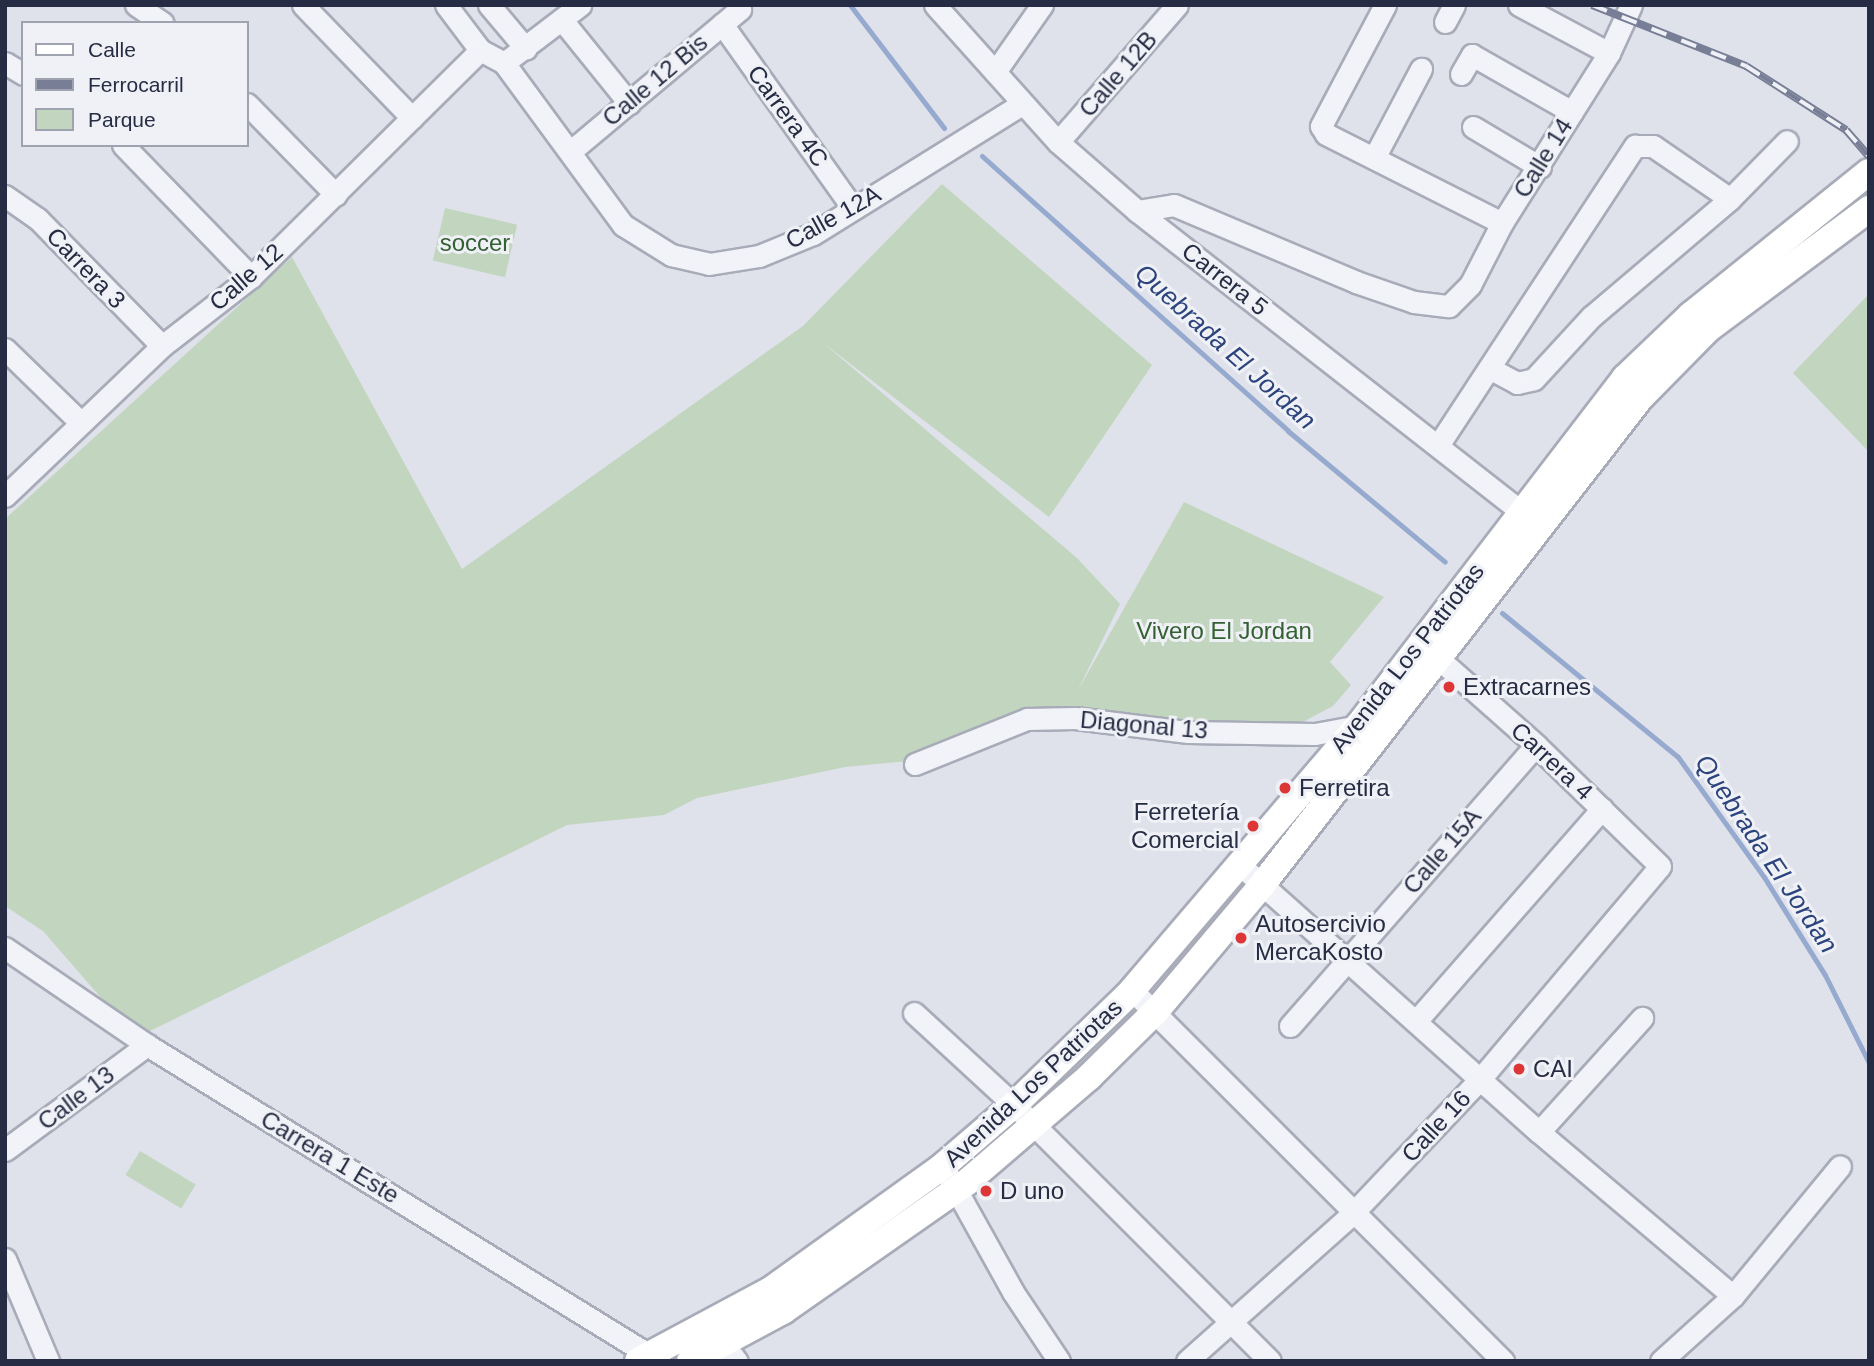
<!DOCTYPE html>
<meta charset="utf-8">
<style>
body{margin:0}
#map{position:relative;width:1874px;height:1366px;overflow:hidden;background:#dfe2ea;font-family:Helvetica,sans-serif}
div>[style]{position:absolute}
.green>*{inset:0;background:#c2d5bf;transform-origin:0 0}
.stream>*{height:5px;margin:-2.5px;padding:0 2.5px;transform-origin:2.5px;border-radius:2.5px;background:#96a9ce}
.roads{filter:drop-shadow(2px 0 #a8abb8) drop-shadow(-2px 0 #a8abb8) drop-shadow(0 2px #a8abb8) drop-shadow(0 -2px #a8abb8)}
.minor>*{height:21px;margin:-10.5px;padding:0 10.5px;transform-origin:10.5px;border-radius:10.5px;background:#f2f3f8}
.major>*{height:26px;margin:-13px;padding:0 13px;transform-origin:13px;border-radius:13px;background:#fff}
.rail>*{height:8px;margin-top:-4px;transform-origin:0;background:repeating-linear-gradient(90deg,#eff1f7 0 16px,#777e95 0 32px);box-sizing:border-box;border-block:2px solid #777e95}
.dots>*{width:19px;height:19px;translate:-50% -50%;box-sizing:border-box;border:4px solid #eff1f7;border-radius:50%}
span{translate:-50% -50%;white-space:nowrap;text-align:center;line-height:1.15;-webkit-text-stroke:6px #eff1f7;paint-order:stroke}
.street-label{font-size:24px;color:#262c43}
.park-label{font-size:24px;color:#346032}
.poi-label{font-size:24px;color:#262c43}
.left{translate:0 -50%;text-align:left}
.right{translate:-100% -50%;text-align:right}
.water-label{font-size:26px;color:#2c447b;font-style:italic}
.frame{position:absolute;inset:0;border:7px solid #262c43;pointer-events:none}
.legend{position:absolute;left:21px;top:21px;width:228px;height:126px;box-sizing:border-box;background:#eff1f7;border:2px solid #9fa2af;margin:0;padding:9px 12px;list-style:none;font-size:21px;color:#262c43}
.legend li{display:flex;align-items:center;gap:14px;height:35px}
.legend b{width:35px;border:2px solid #9fa2af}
</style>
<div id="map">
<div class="green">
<div style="clip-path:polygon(942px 184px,1152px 365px,1049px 517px,822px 342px,1077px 558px,1120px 604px,1077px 692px,1184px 502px,1384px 597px,1330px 662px,1351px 685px,1333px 706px,1299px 724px,1188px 732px,1067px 711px,929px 759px,845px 767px,697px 798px,664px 815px,567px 825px,136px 1038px,43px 931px,5px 906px,5px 519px,292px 257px,462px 569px,803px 326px)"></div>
<div style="left:445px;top:208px;width:74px;height:54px;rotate:13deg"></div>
<div style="clip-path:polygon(1869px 294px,1869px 452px,1793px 373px)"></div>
<div style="left:140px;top:1151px;width:65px;height:28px;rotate:31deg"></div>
</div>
<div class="stream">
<div style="left:850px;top:5px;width:155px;rotate:52.6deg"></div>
<div style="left:982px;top:156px;width:411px;rotate:41.9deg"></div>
<div style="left:1288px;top:431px;width:204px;rotate:39.8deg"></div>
<div style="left:1502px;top:613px;width:227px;rotate:39.3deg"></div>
<div style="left:1678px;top:757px;width:148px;rotate:54.4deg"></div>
<div style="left:1764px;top:877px;width:115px;rotate:58.1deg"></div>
<div style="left:1825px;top:975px;width:98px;rotate:63.4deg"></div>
</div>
<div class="roads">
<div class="minor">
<div style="left:136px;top:5px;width:32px;rotate:34deg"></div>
<div style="left:303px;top:5px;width:157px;rotate:46deg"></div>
<div style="left:446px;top:5px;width:56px;rotate:52.9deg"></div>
<div style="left:480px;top:50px;width:27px;rotate:28deg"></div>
<div style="left:504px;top:63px;width:201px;rotate:53.7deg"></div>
<div style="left:623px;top:225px;width:57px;rotate:32deg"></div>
<div style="left:671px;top:255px;width:39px;rotate:13deg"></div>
<div style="left:709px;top:264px;width:51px;rotate:-9.1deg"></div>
<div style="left:759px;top:256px;width:58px;rotate:-22.2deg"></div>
<div style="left:813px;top:234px;width:246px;rotate:-31.9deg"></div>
<div style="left:489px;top:5px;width:57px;rotate:49.9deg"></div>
<div style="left:935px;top:5px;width:184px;rotate:48.1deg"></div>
<div style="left:1058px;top:142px;width:105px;rotate:41.1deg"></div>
<div style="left:1137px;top:211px;width:503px;rotate:38.05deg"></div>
<div style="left:1385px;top:5px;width:137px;rotate:117.9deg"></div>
<div style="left:1321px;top:126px;width:9px;rotate:58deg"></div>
<div style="left:1326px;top:134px;width:197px;rotate:26.8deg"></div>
<div style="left:1519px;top:5px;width:102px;rotate:28.1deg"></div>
<div style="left:562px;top:20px;width:107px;rotate:51.1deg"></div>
<div style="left:1445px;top:22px;width:19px;rotate:-62deg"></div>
<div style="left:722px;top:24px;width:226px;rotate:54.6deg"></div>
<div style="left:5px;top:63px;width:21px;rotate:31deg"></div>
<div style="left:504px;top:63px;width:96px;rotate:-37.3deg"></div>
<div style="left:995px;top:72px;width:82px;rotate:-55deg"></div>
<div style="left:1461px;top:74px;width:22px;rotate:-60deg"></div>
<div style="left:1472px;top:55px;width:115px;rotate:29.7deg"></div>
<div style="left:247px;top:104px;width:127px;rotate:45.6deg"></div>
<div style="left:1473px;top:127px;width:78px;rotate:30.8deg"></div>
<div style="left:1058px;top:142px;width:181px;rotate:-49deg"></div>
<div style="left:123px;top:145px;width:184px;rotate:45.9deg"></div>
<div style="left:571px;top:151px;width:221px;rotate:-40deg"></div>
<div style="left:740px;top:9px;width:5px;rotate:-127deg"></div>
<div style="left:1374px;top:158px;width:101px;rotate:-62.2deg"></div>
<div style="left:5px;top:196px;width:40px;rotate:34.9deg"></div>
<div style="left:38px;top:219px;width:177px;rotate:45.7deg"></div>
<div style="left:1137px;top:211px;width:37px;rotate:-9deg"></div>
<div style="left:1174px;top:205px;width:198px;rotate:22.9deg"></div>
<div style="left:1356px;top:282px;width:61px;rotate:19deg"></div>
<div style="left:1414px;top:302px;width:35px;rotate:7deg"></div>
<div style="left:1449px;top:306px;width:30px;rotate:-45deg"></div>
<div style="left:1470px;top:285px;width:70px;rotate:-62.7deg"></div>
<div style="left:1502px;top:223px;width:201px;rotate:-57.8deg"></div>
<div style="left:1609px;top:53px;width:53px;rotate:-65.4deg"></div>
<div style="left:5px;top:349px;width:106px;rotate:44.2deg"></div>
<div style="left:1489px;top:368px;width:32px;rotate:28deg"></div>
<div style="left:1517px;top:383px;width:17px;rotate:-13deg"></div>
<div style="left:1534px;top:379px;width:84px;rotate:-47.4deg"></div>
<div style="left:1591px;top:317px;width:182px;rotate:-40.3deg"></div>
<div style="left:1439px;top:444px;width:357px;rotate:-56.7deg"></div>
<div style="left:1635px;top:146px;width:18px"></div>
<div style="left:1653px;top:146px;width:93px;rotate:34.5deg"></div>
<div style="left:1730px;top:199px;width:81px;rotate:-45.5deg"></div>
<div style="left:5px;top:496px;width:217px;rotate:-43.7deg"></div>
<div style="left:162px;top:346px;width:113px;rotate:-37.8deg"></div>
<div style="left:251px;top:277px;width:322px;rotate:-44.7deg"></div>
<div style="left:915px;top:764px;width:121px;rotate:-21.9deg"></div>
<div style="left:1027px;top:719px;width:48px;rotate:-1.2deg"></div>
<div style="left:1075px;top:718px;width:114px;rotate:7.1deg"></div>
<div style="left:1188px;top:732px;width:127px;rotate:0.9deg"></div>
<div style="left:1315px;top:734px;width:44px;rotate:-10.5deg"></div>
<div style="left:1358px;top:726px;width:6px;rotate:39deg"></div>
<div style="left:1239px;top:864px;width:402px;rotate:41.8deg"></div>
<div style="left:1539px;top:1132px;width:254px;rotate:40.2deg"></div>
<div style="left:5px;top:948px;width:172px;rotate:34.3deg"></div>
<div style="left:147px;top:1045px;width:602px;rotate:31.68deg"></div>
<div style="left:1132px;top:990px;width:525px;rotate:45deg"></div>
<div style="left:914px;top:1013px;width:136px;rotate:42.6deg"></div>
<div style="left:1014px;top:1105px;width:362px;rotate:45deg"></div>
<div style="left:1417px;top:1020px;width:281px;rotate:-48.8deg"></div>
<div style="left:1290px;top:1026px;width:373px;rotate:-48.8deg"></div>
<div style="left:1539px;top:1132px;width:154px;rotate:-47.9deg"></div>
<div style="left:5px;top:1150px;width:177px;rotate:-36.5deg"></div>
<div style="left:943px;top:1166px;width:144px;rotate:60.9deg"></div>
<div style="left:1013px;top:1292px;width:83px;rotate:56.3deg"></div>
<div style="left:5px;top:1259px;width:111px;rotate:67.1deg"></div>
<div style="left:714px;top:1332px;width:37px;rotate:52deg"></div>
<div style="left:1187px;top:1361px;width:221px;rotate:-41.7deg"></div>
<div style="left:1352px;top:1214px;width:187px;rotate:-46.5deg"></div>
<div style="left:1481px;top:1078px;width:277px;rotate:-49.8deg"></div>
<div style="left:1660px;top:866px;width:173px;rotate:-135.7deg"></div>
<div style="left:1536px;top:745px;width:128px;rotate:-138.5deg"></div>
<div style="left:1661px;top:1361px;width:97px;rotate:-42.1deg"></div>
<div style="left:1733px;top:1296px;width:168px;rotate:-50.5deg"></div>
</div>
<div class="major">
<div style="left:638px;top:1361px;width:152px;rotate:-28.2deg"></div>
<div style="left:772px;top:1289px;width:211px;rotate:-35.7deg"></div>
<div style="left:943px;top:1166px;width:94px;rotate:-40.7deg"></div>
<div style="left:1014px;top:1105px;width:158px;rotate:-44deg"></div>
<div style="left:1128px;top:995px;width:354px;rotate:-49.5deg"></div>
<div style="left:1358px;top:726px;width:439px;rotate:-52.5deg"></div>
<div style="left:1625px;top:378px;width:91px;rotate:-43.7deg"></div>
<div style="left:1691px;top:315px;width:228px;rotate:-38.8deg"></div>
<div style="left:690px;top:1361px;width:106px;rotate:-28.3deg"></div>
<div style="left:783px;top:1311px;width:225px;rotate:-35deg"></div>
<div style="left:967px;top:1182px;width:161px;rotate:-40.7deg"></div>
<div style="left:1089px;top:1077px;width:94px;rotate:-44.6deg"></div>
<div style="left:1156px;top:1011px;width:165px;rotate:-49.9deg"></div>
<div style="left:1262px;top:885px;width:618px;rotate:-52.17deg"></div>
<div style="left:1641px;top:397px;width:95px;rotate:-45.4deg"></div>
<div style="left:1708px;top:329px;width:201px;rotate:-36.7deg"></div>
</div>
</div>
<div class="rail">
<div style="left:1592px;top:5px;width:166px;rotate:21.6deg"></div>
<div style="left:1746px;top:66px;width:119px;rotate:32.6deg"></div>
<div style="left:1846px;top:130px;width:35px;rotate:49deg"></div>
</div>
<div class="dots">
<div style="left:1449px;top:687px;background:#dd3637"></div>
<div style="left:1285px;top:788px;background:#dd3637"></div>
<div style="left:1253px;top:826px;background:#dd3637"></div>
<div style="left:1241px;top:938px;background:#dd3637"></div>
<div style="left:1519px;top:1069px;background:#dd3637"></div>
<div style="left:986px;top:1191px;background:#dd3637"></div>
</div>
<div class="street-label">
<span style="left:1118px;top:74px;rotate:-49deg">Calle 12B</span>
<span style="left:655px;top:80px;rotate:-40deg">Calle 12 Bis</span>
<span style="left:788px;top:116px;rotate:54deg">Carrera 4C</span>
<span style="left:1543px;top:158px;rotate:-58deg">Calle 14</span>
<span style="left:833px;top:217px;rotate:-29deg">Calle 12A</span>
<span style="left:86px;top:268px;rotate:46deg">Carrera 3</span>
<span style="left:246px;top:277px;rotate:-41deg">Calle 12</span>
<span style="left:1225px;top:279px;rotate:38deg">Carrera 5</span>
<span style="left:1407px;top:658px;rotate:-52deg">Avenida Los Patriotas</span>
<span style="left:1144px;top:725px;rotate:5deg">Diagonal 13</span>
<span style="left:1552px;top:761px;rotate:43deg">Carrera 4</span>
<span style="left:1442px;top:851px;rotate:-49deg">Calle 15A</span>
<span style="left:1033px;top:1083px;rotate:-43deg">Avenida Los Patriotas</span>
<span style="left:76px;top:1098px;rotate:-37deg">Calle 13</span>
<span style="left:1436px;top:1126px;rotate:-47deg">Calle 16</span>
<span style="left:330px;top:1157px;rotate:31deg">Carrera 1 Este</span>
</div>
<div class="park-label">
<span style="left:475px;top:243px">soccer</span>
<span style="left:1224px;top:631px">Vivero El Jordan</span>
</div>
<div class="poi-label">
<span class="left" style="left:1463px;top:687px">Extracarnes</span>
<span class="left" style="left:1299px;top:788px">Ferretira</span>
<span class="right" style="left:1239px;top:826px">Ferretería<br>Comercial</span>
<span class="left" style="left:1255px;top:938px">Autosercivio<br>MercaKosto</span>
<span class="left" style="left:1533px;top:1069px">CAI</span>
<span class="left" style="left:1000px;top:1191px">D uno</span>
</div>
<div class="water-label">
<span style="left:1225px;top:347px;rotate:42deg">Quebrada El Jordan</span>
<span style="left:1766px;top:854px;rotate:56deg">Quebrada El Jordan</span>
</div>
<div class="frame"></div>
<ul class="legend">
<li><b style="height:9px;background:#fff"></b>Calle</li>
<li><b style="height:9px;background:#777e95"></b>Ferrocarril</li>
<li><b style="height:19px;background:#c2d5bf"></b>Parque</li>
</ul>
</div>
